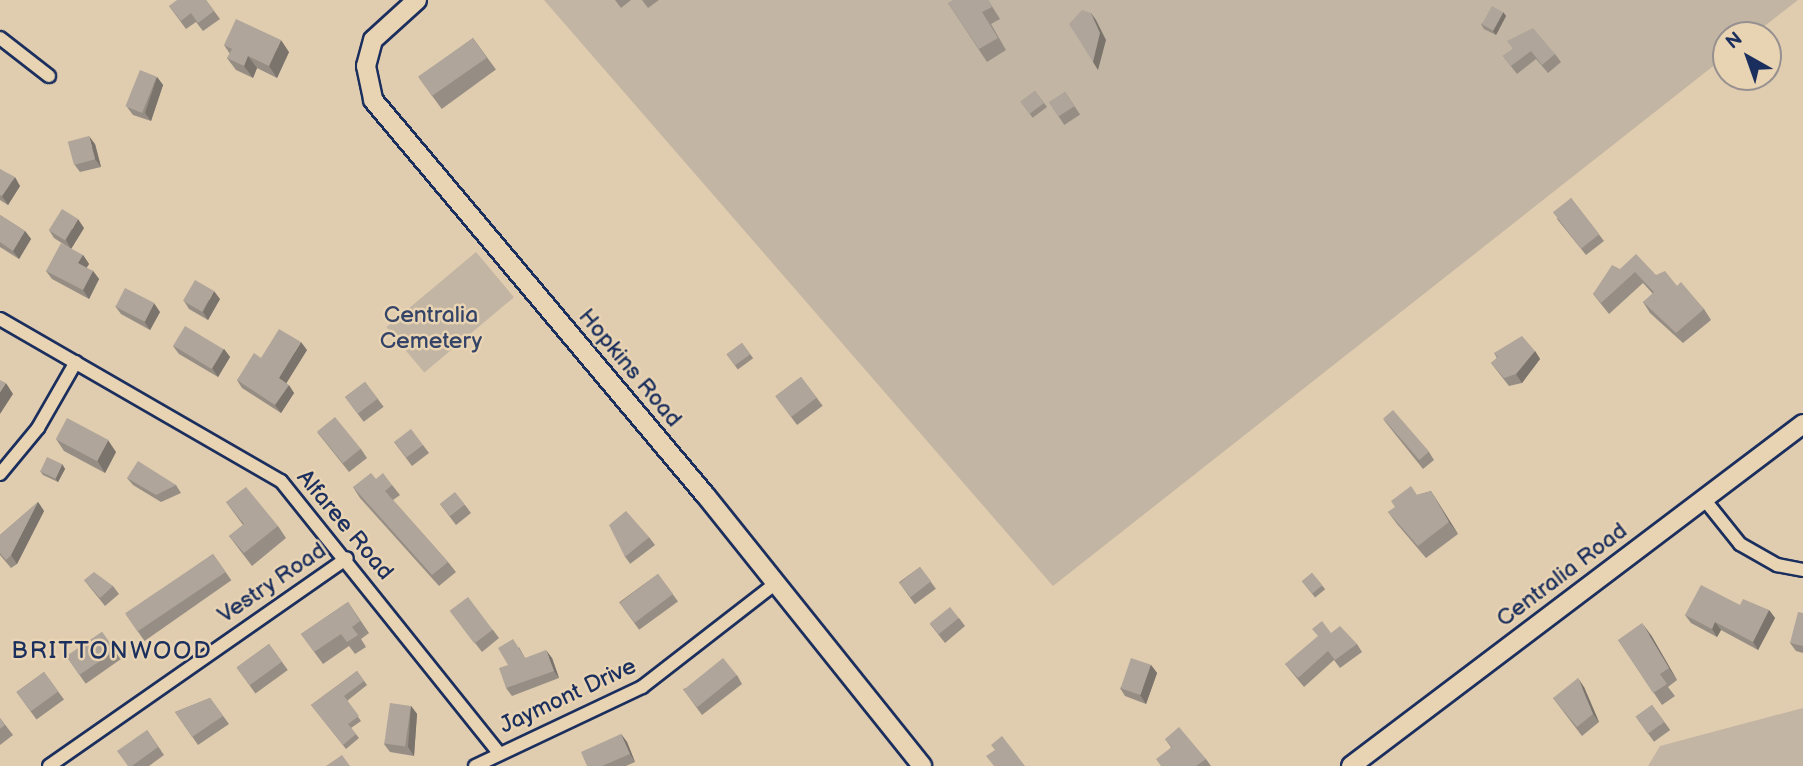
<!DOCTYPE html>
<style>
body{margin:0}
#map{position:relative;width:1803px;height:766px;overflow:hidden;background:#e0ccaf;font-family:"Balsamiq Sans",sans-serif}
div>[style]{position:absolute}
.green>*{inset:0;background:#c2b5a3;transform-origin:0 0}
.roads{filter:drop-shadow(2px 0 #1b2f5e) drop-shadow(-2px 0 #1b2f5e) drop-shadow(0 2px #1b2f5e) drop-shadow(0 -2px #1b2f5e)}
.minor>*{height:12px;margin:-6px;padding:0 6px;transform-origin:6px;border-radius:6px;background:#e8d3b2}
.secondary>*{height:18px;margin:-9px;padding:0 9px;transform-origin:9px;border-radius:9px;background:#e8d3b2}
.wall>*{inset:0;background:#968e84;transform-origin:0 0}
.shaded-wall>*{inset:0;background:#7a746c}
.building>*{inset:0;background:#afa59a;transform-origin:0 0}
span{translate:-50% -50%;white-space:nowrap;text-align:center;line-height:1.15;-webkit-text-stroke:5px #e8d3b2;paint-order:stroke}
.park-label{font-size:23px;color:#344368}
.street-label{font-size:23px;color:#1b2f5e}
.neighbourhood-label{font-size:24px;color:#1b2f5e;letter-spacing:2px}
.north{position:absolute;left:1712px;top:21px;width:70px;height:70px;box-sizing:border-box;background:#e8d3b2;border:2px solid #969190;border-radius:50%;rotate:320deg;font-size:19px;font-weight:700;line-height:28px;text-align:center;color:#1b2f5e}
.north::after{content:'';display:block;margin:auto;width:24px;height:32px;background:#1b2f5e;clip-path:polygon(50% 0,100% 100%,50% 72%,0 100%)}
</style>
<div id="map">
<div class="green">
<div style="clip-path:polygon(544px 0,1798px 0,1753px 35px,1726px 35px,1726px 56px,1053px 586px)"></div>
<div style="left:476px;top:252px;width:59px;height:117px;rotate:50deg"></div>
<div style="clip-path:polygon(1803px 708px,1803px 766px,1648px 766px,1660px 746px)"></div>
</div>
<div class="roads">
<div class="minor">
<div style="left:0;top:38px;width:62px;rotate:37.8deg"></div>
<div style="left:0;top:319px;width:324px;rotate:30deg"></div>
<div style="left:281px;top:481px;width:349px;rotate:51.3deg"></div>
<div style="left:0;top:474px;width:60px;rotate:-50.4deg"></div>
<div style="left:38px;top:428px;width:76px;rotate:-60.1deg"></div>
<div style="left:1704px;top:499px;width:58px;rotate:51.3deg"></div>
<div style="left:1740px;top:544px;width:43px;rotate:29.6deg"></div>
<div style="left:1777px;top:565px;width:26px;rotate:11deg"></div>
<div style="left:49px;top:766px;width:363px;rotate:-34.9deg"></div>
<div style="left:475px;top:766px;width:185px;rotate:-25.3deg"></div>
<div style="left:642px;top:687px;width:170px;rotate:-37.8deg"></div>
</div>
<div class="secondary">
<div style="left:417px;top:0;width:59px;rotate:137.7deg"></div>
<div style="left:373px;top:40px;width:27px;rotate:105deg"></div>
<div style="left:366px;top:66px;width:35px;rotate:78deg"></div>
<div style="left:373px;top:100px;width:517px;rotate:49.94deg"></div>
<div style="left:706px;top:496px;width:346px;rotate:51.3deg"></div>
<div style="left:1351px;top:766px;width:567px;rotate:-37.11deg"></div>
</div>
</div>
<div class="wall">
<div style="clip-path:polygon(206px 0,220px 19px,203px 31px,196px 22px,186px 29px,169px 6px)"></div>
<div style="clip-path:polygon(615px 0,631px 0,621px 8px)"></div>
<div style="clip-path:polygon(642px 0,659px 0,648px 8px)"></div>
<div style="clip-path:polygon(988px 0,1000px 19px,991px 24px,1006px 50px,987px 62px,948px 3px)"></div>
<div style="clip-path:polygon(1503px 12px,1506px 16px,1496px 35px,1484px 29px,1481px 24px)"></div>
<div style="left:473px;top:38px;width:39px;height:67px;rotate:54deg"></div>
<div style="clip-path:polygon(224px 45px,289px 52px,277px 78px,257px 68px,253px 78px,236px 70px,227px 58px,230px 54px)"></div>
<div style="clip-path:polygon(1513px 49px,1555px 54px,1561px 62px,1548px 73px,1536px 59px,1517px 74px,1503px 56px)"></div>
<div style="clip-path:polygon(157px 77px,163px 85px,151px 121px,133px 115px,127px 107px)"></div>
<div style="left:1035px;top:91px;width:20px;height:18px;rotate:53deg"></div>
<div style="left:1065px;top:92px;width:27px;height:19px;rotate:56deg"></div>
<div style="clip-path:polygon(95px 144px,101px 167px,80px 172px,74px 164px)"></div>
<div style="clip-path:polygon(0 169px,20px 186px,8px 205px,0 200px)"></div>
<div style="clip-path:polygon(1571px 198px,1604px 241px,1586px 255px,1557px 219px)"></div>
<div style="clip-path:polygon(0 215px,25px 231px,31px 239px,19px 259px,0 247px)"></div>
<div style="clip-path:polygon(84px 228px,71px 249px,54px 238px,49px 230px)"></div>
<div style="clip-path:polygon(83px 255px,89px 264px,86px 268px,93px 271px,99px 279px,89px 299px,52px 279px,46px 271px)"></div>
<div style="clip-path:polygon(1620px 269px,1656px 275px,1677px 286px,1704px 309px,1711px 320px,1683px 343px,1650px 313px,1643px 302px,1653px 294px,1643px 283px,1609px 314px,1593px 294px)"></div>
<div style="clip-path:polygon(220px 299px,208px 320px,189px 309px,184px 301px)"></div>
<div style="clip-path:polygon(115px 306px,160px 312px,150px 330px,121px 314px)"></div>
<div style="left:742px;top:343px;width:19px;height:19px;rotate:54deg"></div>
<div style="clip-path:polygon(173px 346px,224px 349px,230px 357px,218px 377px,179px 354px)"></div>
<div style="clip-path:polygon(307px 350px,286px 383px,294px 393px,281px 413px,242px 388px,237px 380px,261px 358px)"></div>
<div style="clip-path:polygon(1535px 351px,1540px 359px,1522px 383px,1509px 386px,1491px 363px,1497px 358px,1494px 353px)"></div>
<div style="left:801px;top:377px;width:36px;height:32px;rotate:53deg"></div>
<div style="left:365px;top:382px;width:31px;height:25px;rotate:53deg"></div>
<div style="clip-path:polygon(1383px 419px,1429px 452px,1434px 460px,1423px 469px)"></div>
<div style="clip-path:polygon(317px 432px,361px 449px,367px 458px,349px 472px)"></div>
<div style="clip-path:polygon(56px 439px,116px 452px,105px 473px,64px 451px)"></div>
<div style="clip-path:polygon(394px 442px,423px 445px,429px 453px,412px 466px)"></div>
<div style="clip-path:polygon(62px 464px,65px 469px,58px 482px,43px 475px,40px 471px)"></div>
<div style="clip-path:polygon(127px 478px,176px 485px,181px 493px,161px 502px,133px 485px)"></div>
<div style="clip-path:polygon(376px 479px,392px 485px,400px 495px,393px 500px,448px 562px,456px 572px,439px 586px,360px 498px,353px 487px)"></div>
<div style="clip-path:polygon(1431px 491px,1458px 534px,1426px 558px,1397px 524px,1388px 512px,1417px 495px)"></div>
<div style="clip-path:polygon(38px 502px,44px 511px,17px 564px,11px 568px,0 555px,0 535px)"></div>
<div style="clip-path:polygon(226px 502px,278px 526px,286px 538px,252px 566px,229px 536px,243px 525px)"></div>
<div style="clip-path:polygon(440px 504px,465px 505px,471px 513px,456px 525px)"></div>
<div style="left:649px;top:537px;width:10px;height:31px;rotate:53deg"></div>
<div style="left:213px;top:554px;width:32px;height:106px;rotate:55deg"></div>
<div style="left:920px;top:567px;width:27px;height:26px;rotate:54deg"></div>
<div style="left:1312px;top:573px;width:21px;height:13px;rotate:51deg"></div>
<div style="left:658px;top:574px;width:34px;height:48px;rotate:54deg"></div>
<div style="clip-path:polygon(84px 580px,113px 586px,119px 594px,105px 606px)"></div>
<div style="clip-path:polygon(348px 602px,369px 633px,361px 639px,366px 647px,355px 654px,349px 646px,323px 664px,301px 634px)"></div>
<div style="clip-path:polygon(1740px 605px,1769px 610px,1775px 618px,1758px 650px,1721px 630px,1717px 637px,1691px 623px,1685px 615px)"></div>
<div style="clip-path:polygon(450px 611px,493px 630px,499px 638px,482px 652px)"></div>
<div style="clip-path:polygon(1803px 613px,1803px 653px,1796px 651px,1790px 643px)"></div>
<div style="clip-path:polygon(959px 618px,965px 626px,945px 643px,930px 624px)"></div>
<div style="left:102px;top:632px;width:33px;height:43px;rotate:55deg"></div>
<div style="clip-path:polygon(1331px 633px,1357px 644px,1362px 652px,1340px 668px,1334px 660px,1304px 687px,1285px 664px)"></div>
<div style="clip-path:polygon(1651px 635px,1677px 680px,1668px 687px,1675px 696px,1662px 705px,1618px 640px)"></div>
<div style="left:269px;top:644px;width:32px;height:40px;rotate:54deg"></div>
<div style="clip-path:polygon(519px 647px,525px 658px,552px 658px,559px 678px,512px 696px,506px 688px,508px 665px)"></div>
<div style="clip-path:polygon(1151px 665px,1157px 673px,1146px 704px,1125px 696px,1120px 688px)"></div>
<div style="clip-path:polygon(357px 671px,367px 685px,347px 701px,361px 721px,351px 728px,359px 738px,346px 749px,311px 705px)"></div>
<div style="left:44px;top:672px;width:34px;height:34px;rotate:54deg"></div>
<div style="clip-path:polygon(737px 675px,742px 684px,702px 715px,683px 689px)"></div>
<div style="clip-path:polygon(1584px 687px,1599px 722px,1582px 736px,1553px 698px)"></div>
<div style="clip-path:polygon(210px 698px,229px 724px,198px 745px,175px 712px)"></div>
<div style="left:1652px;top:705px;width:31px;height:20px;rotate:54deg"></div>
<div style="clip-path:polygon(411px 706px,417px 714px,414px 756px,390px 752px,384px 744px)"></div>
<div style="clip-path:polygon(0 718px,13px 735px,0 745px)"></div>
<div style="clip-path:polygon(147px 730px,164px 755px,149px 766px,128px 766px)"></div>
<div style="clip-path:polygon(621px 734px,627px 742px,635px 762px,626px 766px,587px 766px)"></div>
<div style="clip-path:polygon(1165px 739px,1206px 759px,1211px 766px,1161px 766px,1171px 747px)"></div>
</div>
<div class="shaded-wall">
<div style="clip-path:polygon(1503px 12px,1506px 16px,1496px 35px,1493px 31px)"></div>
<div style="clip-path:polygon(1091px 13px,1096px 20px,1106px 40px,1098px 70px,1093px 62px)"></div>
<div style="clip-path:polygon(281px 40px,289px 52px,277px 78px,269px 66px)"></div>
<div style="clip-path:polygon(248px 56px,257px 68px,253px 78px,244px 66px)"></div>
<div style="clip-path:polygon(157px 77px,163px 85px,151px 121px,145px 113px)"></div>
<div style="clip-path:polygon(89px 136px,95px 144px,101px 167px,95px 159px)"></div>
<div style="clip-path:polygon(15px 177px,20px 186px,8px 205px,2px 196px)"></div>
<div style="clip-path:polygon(78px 219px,84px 228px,71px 249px,66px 240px)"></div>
<div style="clip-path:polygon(25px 231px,31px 239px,19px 259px,13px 251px)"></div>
<div style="clip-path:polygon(83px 255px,89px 264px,84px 272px,78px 263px)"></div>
<div style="clip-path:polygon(93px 271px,99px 279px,89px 299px,83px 290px)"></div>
<div style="clip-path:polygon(214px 291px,220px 299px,208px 320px,203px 312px)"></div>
<div style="clip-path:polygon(154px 303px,160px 312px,150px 330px,144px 321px)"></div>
<div style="clip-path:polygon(301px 342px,307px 350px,284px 387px,279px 378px)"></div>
<div style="clip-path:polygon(224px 349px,230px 357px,218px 377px,212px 368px)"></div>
<div style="clip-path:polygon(1535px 351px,1540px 359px,1522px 383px,1516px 374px)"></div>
<div style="clip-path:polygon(6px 383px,13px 394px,0 414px,0 392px)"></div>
<div style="clip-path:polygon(289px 385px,294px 393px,281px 413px,275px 405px)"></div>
<div style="clip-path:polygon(108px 440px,116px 452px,105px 473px,97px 460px)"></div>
<div style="clip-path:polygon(62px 464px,65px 469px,58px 482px,55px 478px)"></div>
<div style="clip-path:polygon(1431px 491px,1439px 504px,1458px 534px,1449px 522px)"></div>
<div style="clip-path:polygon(38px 502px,44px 511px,17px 564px,11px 555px)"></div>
<div style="clip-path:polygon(1769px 610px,1775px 618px,1758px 650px,1753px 642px)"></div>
<div style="clip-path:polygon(1715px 622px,1721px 630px,1717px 637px,1712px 629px)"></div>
<div style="clip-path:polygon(1642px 623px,1651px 635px,1677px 680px,1669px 668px)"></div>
<div style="clip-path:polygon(546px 650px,552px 658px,559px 678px,554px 671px)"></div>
<div style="clip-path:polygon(1151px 665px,1157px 673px,1146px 704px,1140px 695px)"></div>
<div style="clip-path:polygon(1578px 678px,1584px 687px,1599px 722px,1593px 714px)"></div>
<div style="clip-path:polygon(411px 706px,417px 714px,414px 756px,408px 747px)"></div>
<div style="clip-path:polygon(621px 734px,627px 742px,635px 762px,630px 754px)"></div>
</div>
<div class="building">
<div style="clip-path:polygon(177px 0,206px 0,214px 11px,198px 23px,191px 13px,181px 21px,169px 6px)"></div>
<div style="clip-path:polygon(953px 0,988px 0,992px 7px,982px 12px,998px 38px,979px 49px,948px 3px)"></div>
<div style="left:1492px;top:6px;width:13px;height:21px;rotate:29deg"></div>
<div style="clip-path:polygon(1082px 10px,1091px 13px,1100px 33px,1093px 62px,1069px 24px)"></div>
<div style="clip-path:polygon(236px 19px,281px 40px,269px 66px,248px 56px,244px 66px,227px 58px,232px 49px,224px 45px)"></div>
<div style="clip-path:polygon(1533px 28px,1555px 54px,1542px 65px,1531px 51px,1511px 66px,1503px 56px,1513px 49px,1507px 41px)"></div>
<div style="left:473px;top:38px;width:24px;height:67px;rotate:55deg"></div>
<div style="left:140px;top:70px;width:18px;height:39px;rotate:22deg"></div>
<div style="left:1035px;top:91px;width:15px;height:18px;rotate:53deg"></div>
<div style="left:1065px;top:92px;width:17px;height:19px;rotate:57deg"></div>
<div style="left:89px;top:136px;width:24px;height:22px;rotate:75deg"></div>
<div style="clip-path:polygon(0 169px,15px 177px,2px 196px,0 195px)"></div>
<div style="left:1571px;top:198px;width:46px;height:23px;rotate:52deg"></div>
<div style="left:62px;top:209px;width:19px;height:25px;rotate:32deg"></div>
<div style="clip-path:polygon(0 215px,25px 231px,13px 251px,0 242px)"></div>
<div style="clip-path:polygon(61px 243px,83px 255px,78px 263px,93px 271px,83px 290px,46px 271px)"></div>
<div style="clip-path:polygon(1636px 254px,1656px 275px,1665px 271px,1677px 286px,1681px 282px,1704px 309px,1676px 333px,1643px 302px,1654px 292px,1635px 272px,1601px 303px,1593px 294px,1612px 265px,1620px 269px)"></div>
<div style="left:195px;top:280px;width:22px;height:24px;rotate:30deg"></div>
<div style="left:125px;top:288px;width:33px;height:21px;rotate:27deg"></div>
<div style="left:185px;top:326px;width:45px;height:23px;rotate:31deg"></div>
<div style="clip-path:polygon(279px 329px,301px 342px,279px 378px,289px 385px,275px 405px,237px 380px,254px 353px,261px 358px)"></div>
<div style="clip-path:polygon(1522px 336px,1535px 351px,1516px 374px,1504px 378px,1491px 363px,1498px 357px,1494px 353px)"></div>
<div style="left:742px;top:343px;width:14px;height:19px;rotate:54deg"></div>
<div style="left:801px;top:377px;width:26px;height:32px;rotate:53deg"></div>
<div style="clip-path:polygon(0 380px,6px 383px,0 392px)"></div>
<div style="left:365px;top:382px;width:21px;height:25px;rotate:53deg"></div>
<div style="left:1393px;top:410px;width:55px;height:13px;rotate:49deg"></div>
<div style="left:335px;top:417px;width:41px;height:23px;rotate:51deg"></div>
<div style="left:67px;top:418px;width:47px;height:24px;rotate:28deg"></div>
<div style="left:411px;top:429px;width:20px;height:21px;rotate:53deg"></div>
<div style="left:47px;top:457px;width:17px;height:16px;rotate:25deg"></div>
<div style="clip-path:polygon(138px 461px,176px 485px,156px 495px,127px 478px)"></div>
<div style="clip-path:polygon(371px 473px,376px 479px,383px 473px,392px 485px,385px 491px,448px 562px,432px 575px,353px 487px)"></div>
<div style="clip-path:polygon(1411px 486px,1417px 495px,1431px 491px,1449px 522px,1418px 546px,1388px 512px,1395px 507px,1391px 501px)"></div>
<div style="clip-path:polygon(246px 487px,278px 526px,244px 553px,229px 536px,244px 524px,226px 502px)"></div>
<div style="left:455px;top:492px;width:16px;height:19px;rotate:52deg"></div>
<div style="clip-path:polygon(38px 502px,11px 555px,6px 560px,0 553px,0 535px)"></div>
<div style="clip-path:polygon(626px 511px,649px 537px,625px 557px,609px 525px)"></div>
<div style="left:213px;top:554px;width:22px;height:106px;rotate:56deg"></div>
<div style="left:920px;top:567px;width:18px;height:26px;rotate:52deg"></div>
<div style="clip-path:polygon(94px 572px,113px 586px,100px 598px,84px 580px)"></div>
<div style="left:1312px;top:573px;width:16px;height:13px;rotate:50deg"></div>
<div style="left:658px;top:574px;width:25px;height:48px;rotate:53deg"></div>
<div style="clip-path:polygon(1701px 585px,1740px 605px,1743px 599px,1769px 610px,1753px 642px,1715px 622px,1712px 629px,1685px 615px)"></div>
<div style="left:468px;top:597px;width:41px;height:23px;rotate:53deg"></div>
<div style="clip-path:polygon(348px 602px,360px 621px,352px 627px,358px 635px,347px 642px,341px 634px,314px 652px,301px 634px)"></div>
<div style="left:950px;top:607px;width:14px;height:26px;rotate:51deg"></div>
<div style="clip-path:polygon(1798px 612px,1803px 613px,1803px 646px,1790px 643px)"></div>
<div style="clip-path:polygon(1322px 621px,1331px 633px,1340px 626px,1357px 644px,1335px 660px,1328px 651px,1298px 678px,1285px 664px,1318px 636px,1312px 629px)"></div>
<div style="clip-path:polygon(1642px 623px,1669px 668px,1660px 674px,1667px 684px,1653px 693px,1618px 640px)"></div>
<div style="left:102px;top:632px;width:23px;height:43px;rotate:56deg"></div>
<div style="clip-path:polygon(513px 639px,525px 658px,546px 650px,554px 671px,506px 688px,499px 668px,508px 665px,498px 648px)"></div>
<div style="left:269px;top:644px;width:22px;height:40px;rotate:54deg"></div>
<div style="left:723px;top:658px;width:22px;height:51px;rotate:51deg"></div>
<div style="left:1131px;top:658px;width:21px;height:32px;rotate:19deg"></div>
<div style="clip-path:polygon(357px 671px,364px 681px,344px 696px,359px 716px,348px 724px,356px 734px,343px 745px,311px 705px)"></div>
<div style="left:44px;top:672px;width:24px;height:34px;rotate:54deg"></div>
<div style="clip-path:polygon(1578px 678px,1593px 714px,1577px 727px,1553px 698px)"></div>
<div style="clip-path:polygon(210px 698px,223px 716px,192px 737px,175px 712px)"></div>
<div style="left:390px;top:703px;width:21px;height:41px;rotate:8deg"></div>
<div style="left:1652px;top:705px;width:21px;height:20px;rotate:55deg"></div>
<div style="clip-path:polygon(0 718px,5px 725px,0 729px)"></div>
<div style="clip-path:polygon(1179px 727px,1206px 759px,1196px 766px,1161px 766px,1156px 759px,1172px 747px,1165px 739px)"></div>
<div style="clip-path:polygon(147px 730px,158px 747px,132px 766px,128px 766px,117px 751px)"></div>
<div style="clip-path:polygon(621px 734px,630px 754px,602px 766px,587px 766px,581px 752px)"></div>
<div style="clip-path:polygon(1002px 736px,1025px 766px,994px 766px,986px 756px,995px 750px,991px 745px)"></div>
<div style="clip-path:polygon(342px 755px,350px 766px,326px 766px)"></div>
</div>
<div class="park-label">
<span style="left:431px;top:328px">Centralia<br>Cemetery</span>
</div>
<div class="street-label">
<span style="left:630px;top:368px;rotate:50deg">Hopkins Road</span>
<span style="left:345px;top:525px;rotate:50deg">Alfaree Road</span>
<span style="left:1562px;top:575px;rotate:-37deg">Centralia Road</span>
<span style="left:272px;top:583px;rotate:-34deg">Vestry Road</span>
<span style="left:568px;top:696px;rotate:-25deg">Jaymont Drive</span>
</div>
<div class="neighbourhood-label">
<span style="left:112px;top:651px">BRITTONWOOD</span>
</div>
<div class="north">N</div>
</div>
